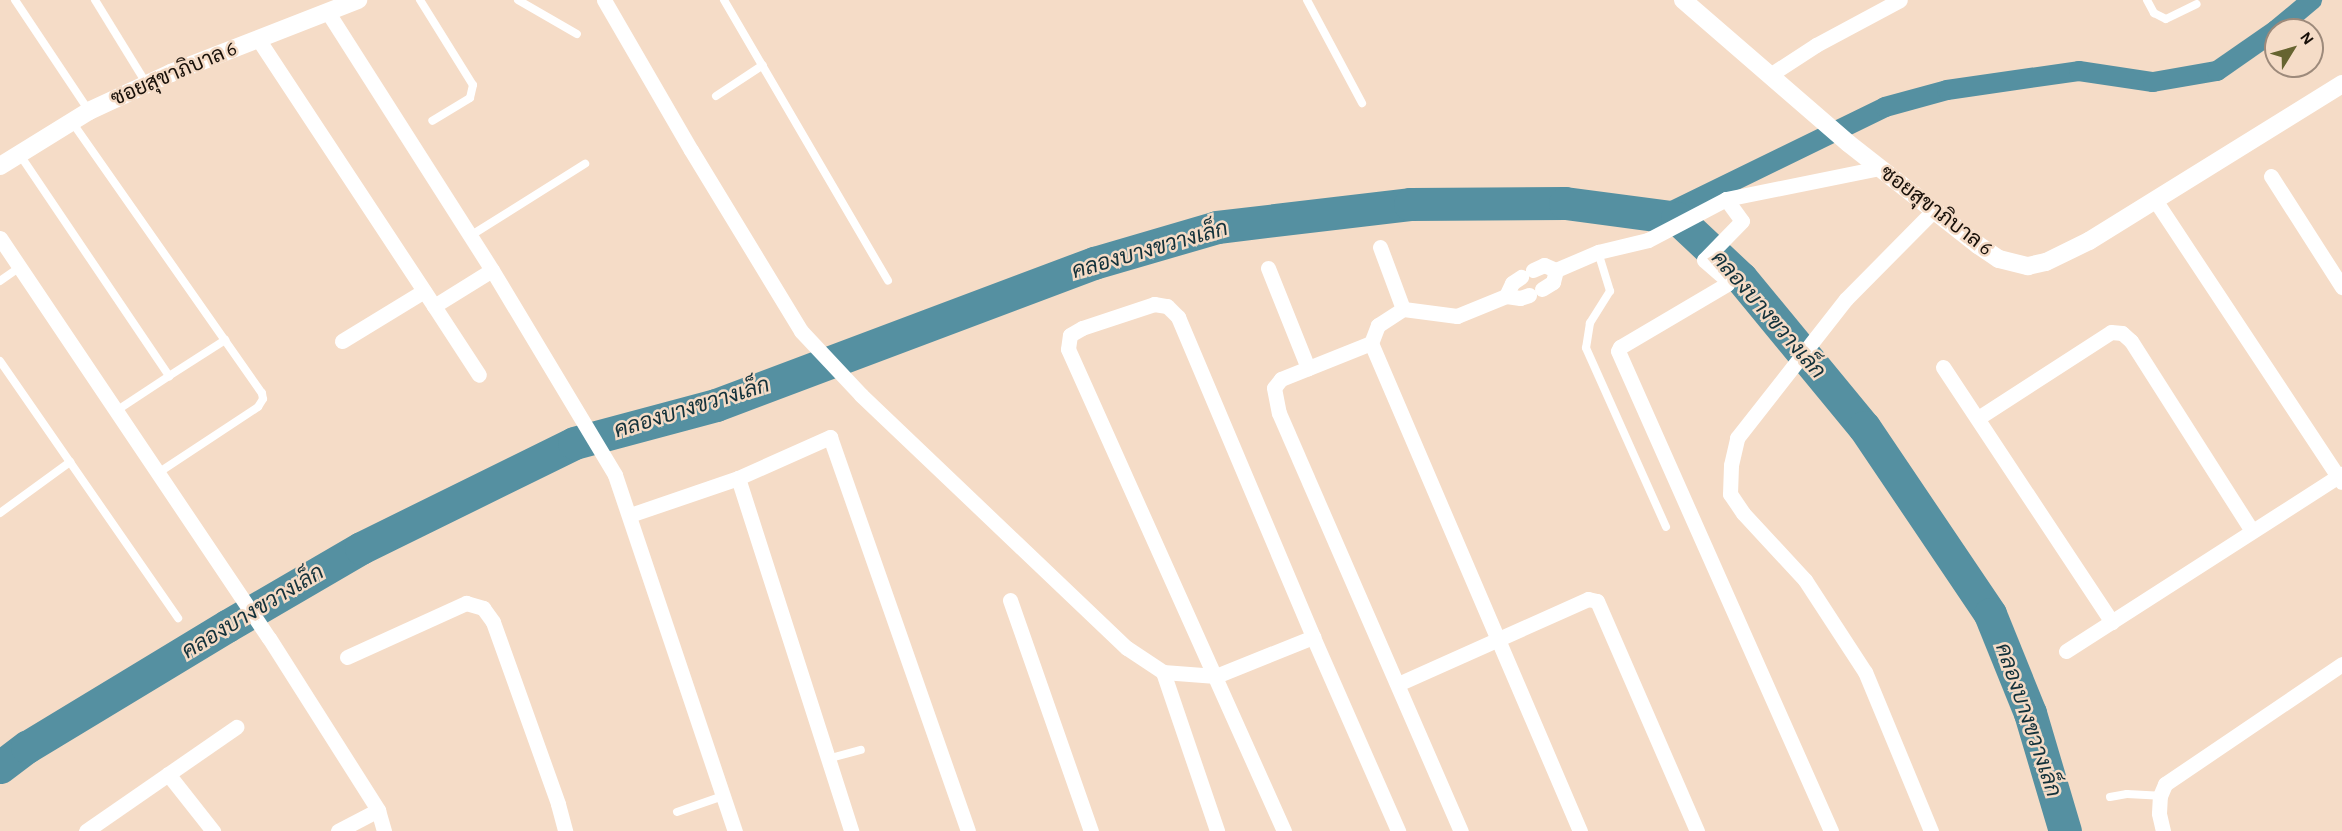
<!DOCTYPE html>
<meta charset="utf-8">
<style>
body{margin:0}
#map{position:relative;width:2342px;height:831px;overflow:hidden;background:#f5dcc7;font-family:"Alegreya Sans",Sarabun,sans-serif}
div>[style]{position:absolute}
.canal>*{height:20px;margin:-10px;padding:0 10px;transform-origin:10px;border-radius:10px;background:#5590a1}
.river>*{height:33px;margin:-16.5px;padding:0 16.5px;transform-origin:16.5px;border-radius:16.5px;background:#5590a1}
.service>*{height:8px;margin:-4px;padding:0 4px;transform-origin:4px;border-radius:4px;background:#fff}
.minor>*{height:15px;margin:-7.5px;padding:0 7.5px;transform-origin:7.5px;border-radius:7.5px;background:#fff}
.tertiary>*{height:18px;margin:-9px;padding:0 9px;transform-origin:9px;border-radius:9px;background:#fff}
span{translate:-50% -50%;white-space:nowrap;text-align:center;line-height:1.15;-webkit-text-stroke:5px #f5dcc7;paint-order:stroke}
.street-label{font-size:21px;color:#181009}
.water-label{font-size:22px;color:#13313a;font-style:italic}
.north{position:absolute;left:2264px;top:18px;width:60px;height:60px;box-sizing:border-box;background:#f5dcc7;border:2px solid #9d8a7b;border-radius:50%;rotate:53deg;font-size:16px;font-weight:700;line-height:24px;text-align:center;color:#181009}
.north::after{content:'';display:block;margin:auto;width:21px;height:27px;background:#666430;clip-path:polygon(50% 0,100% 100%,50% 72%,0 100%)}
</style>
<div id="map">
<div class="canal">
<div style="left:2276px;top:30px;width:47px;rotate:-39.8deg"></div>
<div style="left:1662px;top:216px;width:248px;rotate:-26deg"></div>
<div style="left:1885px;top:107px;width:64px;rotate:-15.3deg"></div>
<div style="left:1947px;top:90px;width:133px;rotate:-8.2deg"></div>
<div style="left:2079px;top:71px;width:75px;rotate:8.5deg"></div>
<div style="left:2153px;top:82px;width:65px;rotate:-9.8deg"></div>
<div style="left:2217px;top:71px;width:72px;rotate:-34.8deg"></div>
</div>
<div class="river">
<div style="left:0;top:767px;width:34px;rotate:-37deg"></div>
<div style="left:27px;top:747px;width:234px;rotate:-31.2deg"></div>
<div style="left:227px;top:626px;width:155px;rotate:-30.2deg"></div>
<div style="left:361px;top:548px;width:237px;rotate:-26.2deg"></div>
<div style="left:574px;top:443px;width:147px;rotate:-15deg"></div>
<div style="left:716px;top:405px;width:404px;rotate:-20.6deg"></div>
<div style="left:1094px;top:263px;width:128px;rotate:-16.3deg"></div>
<div style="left:1217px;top:227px;width:194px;rotate:-6.8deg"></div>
<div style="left:1410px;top:204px;width:155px;rotate:-0.4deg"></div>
<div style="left:1565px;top:203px;width:113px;rotate:7.6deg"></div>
<div style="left:1677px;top:218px;width:88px;rotate:43.2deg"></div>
<div style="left:1741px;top:278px;width:193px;rotate:50.5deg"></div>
<div style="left:1864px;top:427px;width:225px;rotate:56deg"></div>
<div style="left:1990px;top:614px;width:107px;rotate:68deg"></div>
<div style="left:2030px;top:713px;width:123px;rotate:73.5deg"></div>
</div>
<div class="service">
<div style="left:15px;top:0;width:133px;rotate:56.3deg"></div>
<div style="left:95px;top:0;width:97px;rotate:58.4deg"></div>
<div style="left:420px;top:0;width:100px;rotate:58.1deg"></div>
<div style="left:473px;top:85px;width:13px;rotate:103deg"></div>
<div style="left:470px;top:98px;width:44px;rotate:148.8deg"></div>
<div style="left:518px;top:0;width:68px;rotate:30deg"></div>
<div style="left:724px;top:0;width:325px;rotate:59.7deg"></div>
<div style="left:1307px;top:0;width:117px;rotate:61.9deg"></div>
<div style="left:2147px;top:0;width:15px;rotate:62deg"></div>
<div style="left:2154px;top:13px;width:13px;rotate:27deg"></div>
<div style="left:2166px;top:19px;width:34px;rotate:-26deg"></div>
<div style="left:716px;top:96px;width:56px;rotate:-33.4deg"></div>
<div style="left:72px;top:122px;width:331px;rotate:55deg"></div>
<div style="left:262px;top:393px;width:6px;rotate:81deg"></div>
<div style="left:263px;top:399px;width:9px;rotate:122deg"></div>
<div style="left:258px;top:407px;width:120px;rotate:146.6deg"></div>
<div style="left:20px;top:155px;width:267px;rotate:56deg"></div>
<div style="left:169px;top:376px;width:67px;rotate:-32.7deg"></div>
<div style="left:470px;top:236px;width:136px;rotate:-32.1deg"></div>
<div style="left:1598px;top:252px;width:41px;rotate:72.9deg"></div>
<div style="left:1610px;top:291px;width:38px;rotate:122deg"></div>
<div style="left:1590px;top:323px;width:25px;rotate:99deg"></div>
<div style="left:1586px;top:348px;width:196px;rotate:65.9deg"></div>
<div style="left:0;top:281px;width:24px;rotate:-35deg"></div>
<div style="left:0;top:361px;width:313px;rotate:55.3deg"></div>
<div style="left:116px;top:411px;width:64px;rotate:-33.4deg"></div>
<div style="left:0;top:513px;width:87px;rotate:-36.1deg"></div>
<div style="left:827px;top:759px;width:35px;rotate:-15deg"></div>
<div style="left:2110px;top:797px;width:17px;rotate:-10deg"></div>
<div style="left:2127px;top:794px;width:33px;rotate:3deg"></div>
<div style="left:677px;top:812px;width:49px;rotate:-19.2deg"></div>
</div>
<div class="minor">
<div style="left:604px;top:0;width:173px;rotate:59.9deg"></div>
<div style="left:691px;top:150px;width:212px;rotate:58.7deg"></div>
<div style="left:801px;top:331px;width:88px;rotate:46.8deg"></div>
<div style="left:861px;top:395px;width:367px;rotate:43.6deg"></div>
<div style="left:1127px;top:648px;width:43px;rotate:33.7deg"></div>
<div style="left:1163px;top:672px;width:53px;rotate:4.3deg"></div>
<div style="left:1216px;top:676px;width:105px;rotate:-21.9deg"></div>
<div style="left:1313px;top:637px;width:212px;rotate:66.3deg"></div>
<div style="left:327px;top:11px;width:307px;rotate:57.5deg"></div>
<div style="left:492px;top:270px;width:239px;rotate:59deg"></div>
<div style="left:615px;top:475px;width:376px;rotate:71.4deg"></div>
<div style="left:258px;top:39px;width:320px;rotate:56.6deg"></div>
<div style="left:434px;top:306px;width:68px;rotate:-31.8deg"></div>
<div style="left:1770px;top:75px;width:55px;rotate:-33.1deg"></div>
<div style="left:1816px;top:45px;width:95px;rotate:-28.2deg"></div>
<div style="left:2271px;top:176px;width:132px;rotate:57.4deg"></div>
<div style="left:1726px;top:199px;width:27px;rotate:54deg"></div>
<div style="left:1742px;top:221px;width:54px;rotate:134.3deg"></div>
<div style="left:1704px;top:260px;width:29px;rotate:41deg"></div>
<div style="left:1726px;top:279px;width:5px;rotate:79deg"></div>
<div style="left:1727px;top:284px;width:124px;rotate:149.5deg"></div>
<div style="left:1620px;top:347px;width:4px;rotate:117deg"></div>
<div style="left:1618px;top:351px;width:525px;rotate:66.07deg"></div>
<div style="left:2155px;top:200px;width:338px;rotate:56.5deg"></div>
<div style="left:0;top:238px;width:482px;rotate:56.1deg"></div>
<div style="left:269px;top:638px;width:204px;rotate:57.6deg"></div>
<div style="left:378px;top:810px;width:22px;rotate:74deg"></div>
<div style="left:1380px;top:247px;width:66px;rotate:69.6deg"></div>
<div style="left:1268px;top:268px;width:108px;rotate:68.2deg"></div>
<div style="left:1533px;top:270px;width:12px;rotate:-24deg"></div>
<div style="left:1544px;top:265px;width:13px;rotate:23deg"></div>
<div style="left:1556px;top:270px;width:46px;rotate:-23.2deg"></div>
<div style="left:1598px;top:252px;width:51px;rotate:-13.5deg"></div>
<div style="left:1648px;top:240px;width:88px;rotate:-27.7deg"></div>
<div style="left:1726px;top:199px;width:157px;rotate:-11.4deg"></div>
<div style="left:1542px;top:289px;width:13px;rotate:-32deg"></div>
<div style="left:1553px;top:282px;width:12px;rotate:-76deg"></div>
<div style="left:1529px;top:295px;width:9px;rotate:162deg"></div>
<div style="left:1520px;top:298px;width:14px;rotate:-172deg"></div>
<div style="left:1506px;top:296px;width:53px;rotate:157.8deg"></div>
<div style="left:1457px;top:316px;width:54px;rotate:-172.6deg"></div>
<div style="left:1403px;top:309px;width:30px;rotate:147deg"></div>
<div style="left:1378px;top:325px;width:19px;rotate:111deg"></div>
<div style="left:1371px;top:343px;width:531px;rotate:66.82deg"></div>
<div style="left:1506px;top:296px;width:14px;rotate:-65deg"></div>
<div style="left:1512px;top:283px;width:11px;rotate:-34deg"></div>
<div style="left:434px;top:306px;width:82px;rotate:56.9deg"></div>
<div style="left:342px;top:341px;width:96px;rotate:-31.4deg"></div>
<div style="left:1371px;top:343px;width:97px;rotate:158.2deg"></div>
<div style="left:1281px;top:379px;width:11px;rotate:128deg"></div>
<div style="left:1274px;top:388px;width:25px;rotate:79deg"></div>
<div style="left:1279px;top:413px;width:456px;rotate:66.5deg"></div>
<div style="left:1943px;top:367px;width:306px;rotate:56.5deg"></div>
<div style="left:1978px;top:418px;width:158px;rotate:-32.9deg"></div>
<div style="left:2111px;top:332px;width:11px;rotate:5deg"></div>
<div style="left:2122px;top:333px;width:12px;rotate:42deg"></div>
<div style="left:2131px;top:341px;width:225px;rotate:57.5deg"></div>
<div style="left:738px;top:478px;width:371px;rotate:72.2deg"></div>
<div style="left:630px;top:515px;width:114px;rotate:-18.9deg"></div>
<div style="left:738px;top:478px;width:101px;rotate:-24deg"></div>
<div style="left:830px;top:437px;width:417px;rotate:70.7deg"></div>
<div style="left:1010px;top:600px;width:245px;rotate:70.7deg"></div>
<div style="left:2066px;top:651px;width:328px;rotate:-32.7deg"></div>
<div style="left:347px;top:657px;width:131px;rotate:-24.4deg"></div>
<div style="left:466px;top:603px;width:18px;rotate:16deg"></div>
<div style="left:483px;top:608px;width:17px;rotate:54deg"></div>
<div style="left:493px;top:622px;width:193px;rotate:70.3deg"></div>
<div style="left:558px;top:804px;width:28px;rotate:75deg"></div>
<div style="left:1163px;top:672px;width:168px;rotate:71.2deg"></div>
<div style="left:1398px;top:684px;width:208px;rotate:-24.1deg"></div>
<div style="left:1588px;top:599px;width:9px;rotate:13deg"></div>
<div style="left:1597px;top:601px;width:251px;rotate:66.5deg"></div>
<div style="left:168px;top:774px;width:73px;rotate:51.7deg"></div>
<div style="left:86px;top:831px;width:183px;rotate:-34.7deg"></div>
<div style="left:338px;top:831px;width:45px;rotate:-27.7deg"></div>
<div style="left:1284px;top:831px;width:528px;rotate:-114.14deg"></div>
<div style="left:1068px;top:349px;width:14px;rotate:-82deg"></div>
<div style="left:1070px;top:335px;width:14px;rotate:-30deg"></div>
<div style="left:1082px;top:328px;width:76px;rotate:-18.4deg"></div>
<div style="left:1154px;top:304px;width:13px;rotate:9deg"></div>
<div style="left:1167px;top:306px;width:16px;rotate:45deg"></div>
<div style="left:1178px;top:317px;width:347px;rotate:67.1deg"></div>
<div style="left:1931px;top:831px;width:172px;rotate:-112.5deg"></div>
<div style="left:1865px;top:672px;width:110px;rotate:-123.1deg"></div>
<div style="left:1805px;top:580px;width:91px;rotate:-132.8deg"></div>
<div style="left:1743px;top:513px;width:23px;rotate:-124deg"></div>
<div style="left:1730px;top:494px;width:29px;rotate:-88deg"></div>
<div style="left:1731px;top:465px;width:28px;rotate:-77deg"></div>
<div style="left:1737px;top:438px;width:177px;rotate:-51.9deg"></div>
<div style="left:1846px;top:299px;width:125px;rotate:-45.3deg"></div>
<div style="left:2163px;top:831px;width:18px;rotate:-103deg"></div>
<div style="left:2159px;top:813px;width:17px;rotate:-87deg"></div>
<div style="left:2160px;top:796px;width:13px;rotate:-67deg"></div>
<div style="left:2165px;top:784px;width:214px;rotate:-34.1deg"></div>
</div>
<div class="tertiary">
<div style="left:1683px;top:0;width:218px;rotate:40.9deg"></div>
<div style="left:1848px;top:143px;width:165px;rotate:38.1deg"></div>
<div style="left:1978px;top:245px;width:25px;rotate:34deg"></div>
<div style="left:1999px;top:259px;width:30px;rotate:14deg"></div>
<div style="left:2028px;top:266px;width:18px;rotate:-13deg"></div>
<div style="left:2046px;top:262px;width:48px;rotate:-26deg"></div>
<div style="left:2089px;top:241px;width:298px;rotate:-31.8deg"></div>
<div style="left:0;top:166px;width:105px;rotate:-31.7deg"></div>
<div style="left:89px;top:111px;width:90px;rotate:-24.9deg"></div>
<div style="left:171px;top:73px;width:201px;rotate:-21.3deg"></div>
</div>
<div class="street-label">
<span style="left:174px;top:74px;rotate:-23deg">ซอยสุขาภิบาล 6</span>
<span style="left:1936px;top:211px;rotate:37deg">ซอยสุขาภิบาล 6</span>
</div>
<div class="water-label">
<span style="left:1150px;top:250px;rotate:-16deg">คลองบางขวางเล็ก</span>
<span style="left:1768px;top:315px;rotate:49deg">คลองบางขวางเล็ก</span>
<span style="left:692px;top:408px;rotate:-17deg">คลองบางขวางเล็ก</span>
<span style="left:253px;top:612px;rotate:-31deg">คลองบางขวางเล็ก</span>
<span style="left:2028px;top:720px;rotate:71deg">คลองบางขวางเล็ก</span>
</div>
<div class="north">N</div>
</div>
